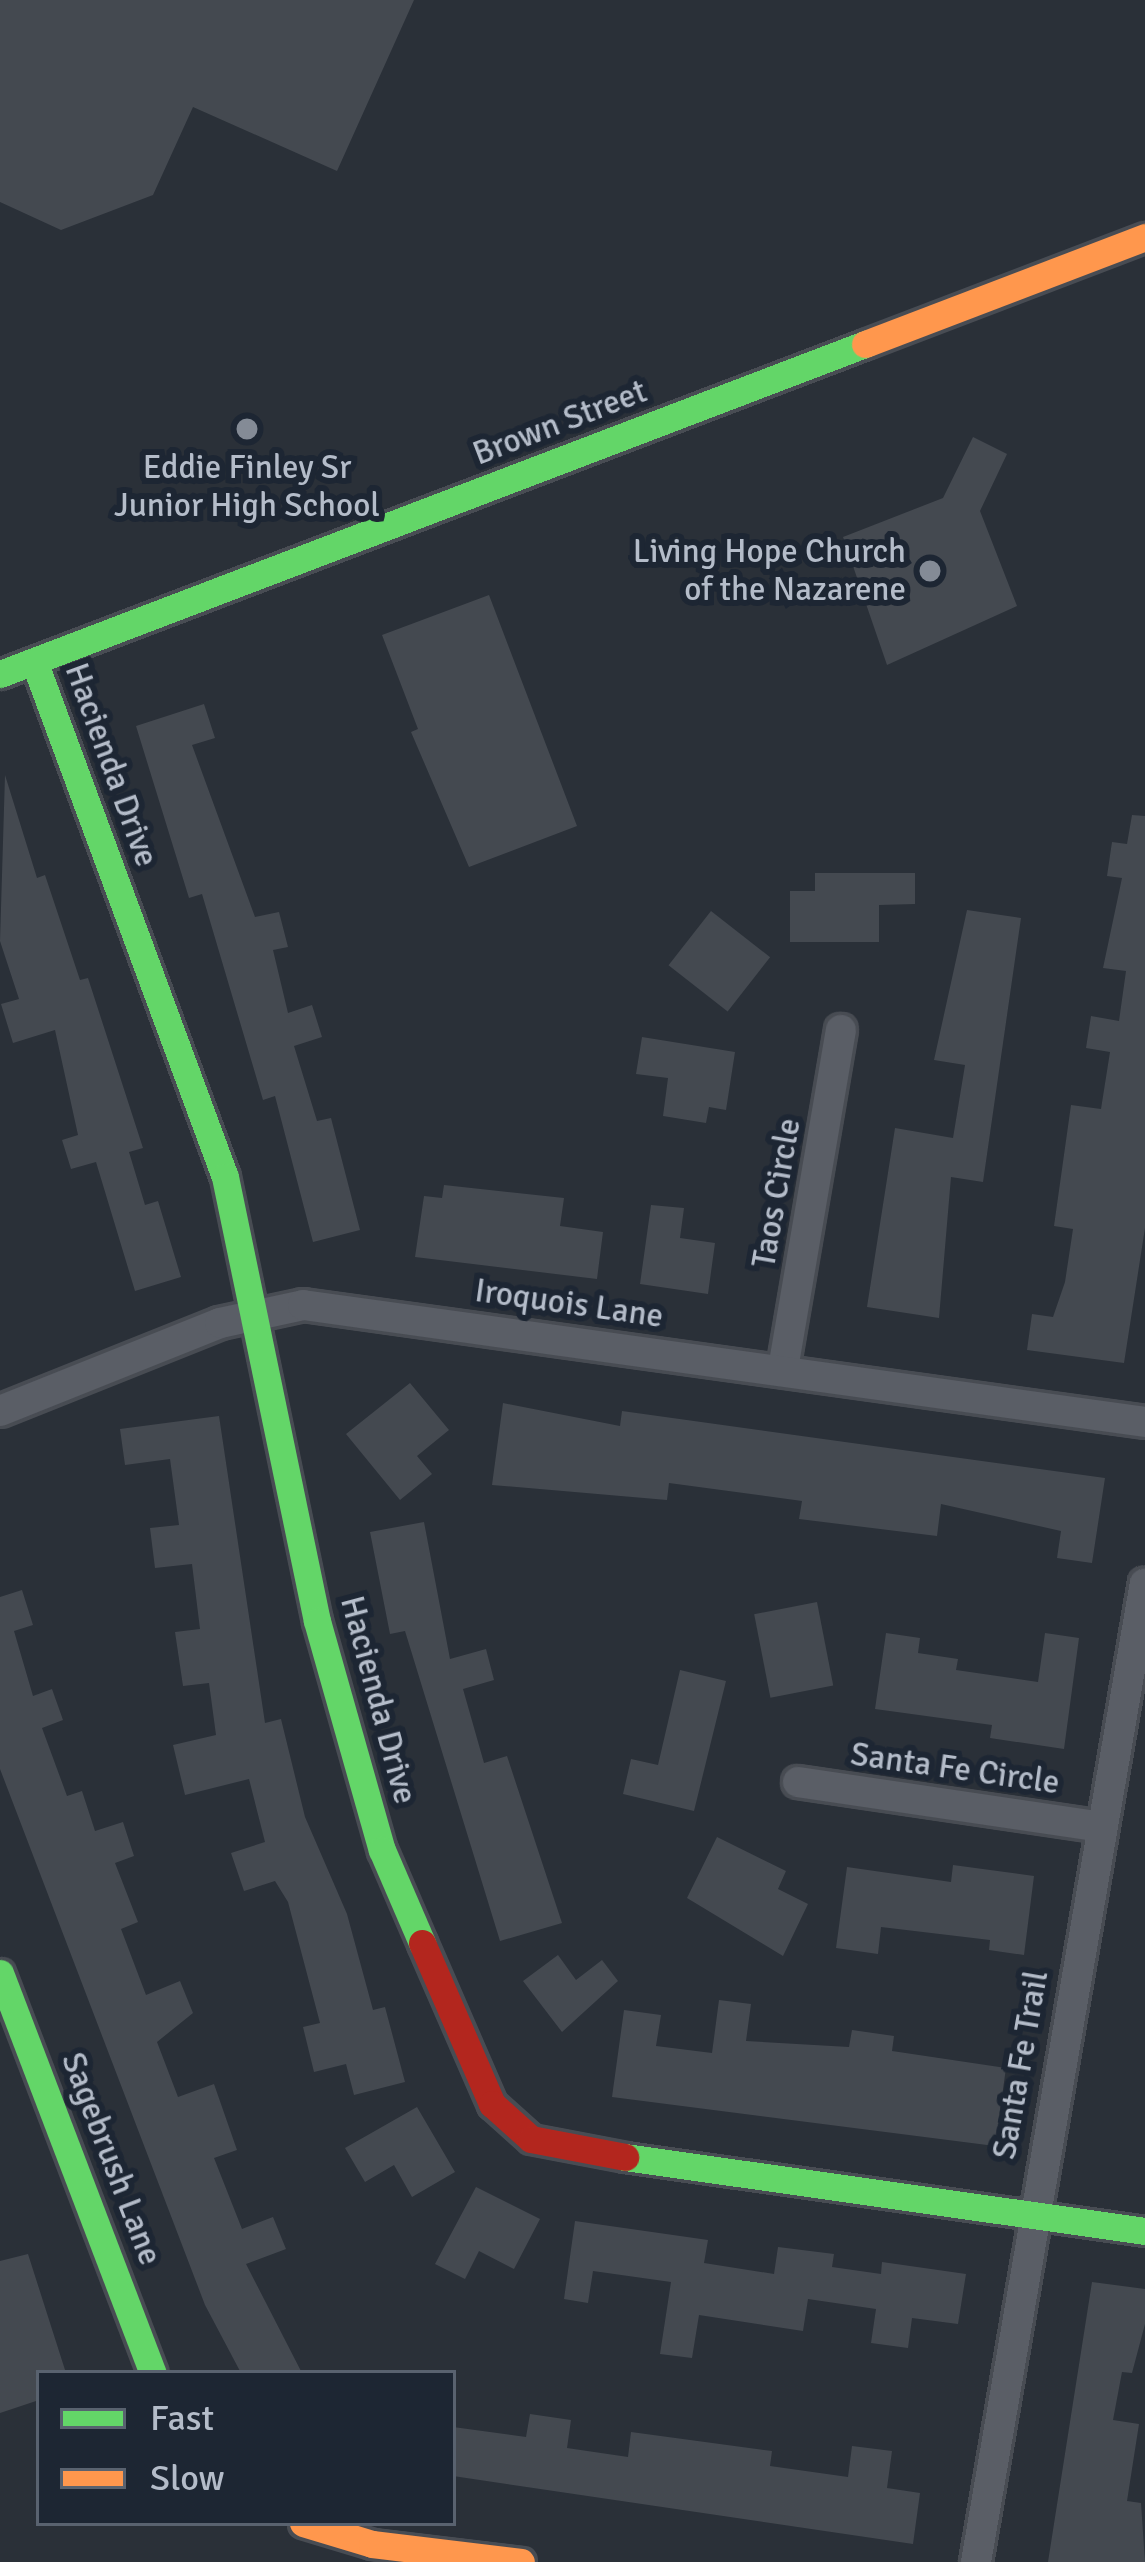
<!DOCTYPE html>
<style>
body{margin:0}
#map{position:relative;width:1145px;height:2562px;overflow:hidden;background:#2a3038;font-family:Signika,sans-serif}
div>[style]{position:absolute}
.building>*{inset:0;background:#444950;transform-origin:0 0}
.roads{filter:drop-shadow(3px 0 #484c53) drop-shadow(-3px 0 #484c53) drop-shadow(0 3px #484c53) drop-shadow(0 -3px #484c53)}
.street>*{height:30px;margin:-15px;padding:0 15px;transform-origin:15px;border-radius:15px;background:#5a5e66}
.fast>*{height:27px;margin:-13.5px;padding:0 13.5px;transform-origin:13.5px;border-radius:13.5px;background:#63d668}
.slow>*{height:27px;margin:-13.5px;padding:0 13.5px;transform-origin:13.5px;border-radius:13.5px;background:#ff974d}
.jam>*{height:27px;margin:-13.5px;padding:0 13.5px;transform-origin:13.5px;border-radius:13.5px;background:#b3261e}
.dots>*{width:33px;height:33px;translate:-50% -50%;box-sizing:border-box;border:6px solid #1d2633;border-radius:50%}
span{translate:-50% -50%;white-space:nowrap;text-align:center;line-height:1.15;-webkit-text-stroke:12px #1d2633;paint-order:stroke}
.street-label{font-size:33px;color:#b4bcc9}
.poi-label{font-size:33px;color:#b4bcc9}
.right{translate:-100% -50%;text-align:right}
.legend{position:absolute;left:36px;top:2370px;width:420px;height:156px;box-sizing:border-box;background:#1d2633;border:3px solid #59626f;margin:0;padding:15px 21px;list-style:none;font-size:36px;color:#b4bcc9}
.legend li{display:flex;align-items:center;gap:24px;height:60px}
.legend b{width:60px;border:3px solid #59626f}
</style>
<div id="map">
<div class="building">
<div style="clip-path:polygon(0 0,414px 0,337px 171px,193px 107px,153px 195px,61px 230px,0 202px)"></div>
<div style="clip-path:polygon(973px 437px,1007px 454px,980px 511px,1017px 606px,887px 665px,843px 537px,943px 498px)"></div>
<div style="clip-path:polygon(489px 595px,577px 826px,469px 867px,411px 732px,418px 729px,382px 635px)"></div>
<div style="clip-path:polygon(204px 704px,215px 738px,192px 745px,255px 917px,279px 912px,288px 947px,273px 950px,288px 1013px,312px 1005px,322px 1037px,294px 1046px,317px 1121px,331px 1118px,360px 1230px,313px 1242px,275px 1096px,263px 1100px,202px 894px,189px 898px,136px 726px)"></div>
<div style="clip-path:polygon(5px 775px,37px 878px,45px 875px,80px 980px,88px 978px,143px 1148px,129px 1152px,145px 1205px,158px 1201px,181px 1277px,135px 1291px,96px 1162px,71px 1169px,62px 1140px,78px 1135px,55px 1030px,13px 1043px,1px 1004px,19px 999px,0 941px)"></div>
<div style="clip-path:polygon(1132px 815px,1145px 816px,1145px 1228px,1124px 1363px,1027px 1350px,1032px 1314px,1053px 1317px,1065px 1282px,1073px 1229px,1054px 1226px,1071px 1105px,1101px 1109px,1110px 1052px,1086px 1048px,1091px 1016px,1119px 1021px,1126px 971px,1103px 968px,1122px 878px,1107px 876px,1112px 842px,1127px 844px)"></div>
<div style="clip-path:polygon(815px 873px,915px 873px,915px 904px,879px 905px,879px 942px,790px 942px,790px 891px,815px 891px)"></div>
<div style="clip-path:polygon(967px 910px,1021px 918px,983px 1182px,951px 1177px,939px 1318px,867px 1307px,895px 1128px,953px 1138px,965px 1065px,934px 1060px)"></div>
<div style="left:711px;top:911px;width:75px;height:69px;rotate:38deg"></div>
<div style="clip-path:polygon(642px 1037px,735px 1052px,726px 1110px,709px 1107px,706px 1123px,663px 1116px,668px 1078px,636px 1074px)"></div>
<div style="clip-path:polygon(444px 1185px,564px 1198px,560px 1226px,603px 1232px,597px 1279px,415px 1257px,424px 1196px,442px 1198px)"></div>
<div style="clip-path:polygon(651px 1205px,684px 1208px,680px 1238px,715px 1243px,708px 1294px,640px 1284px)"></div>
<div style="clip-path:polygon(410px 1383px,449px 1430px,417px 1456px,432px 1474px,400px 1500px,346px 1434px)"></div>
<div style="clip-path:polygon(503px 1403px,620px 1426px,622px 1411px,1105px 1478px,1092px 1563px,1057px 1558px,1061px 1531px,941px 1504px,937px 1536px,799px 1519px,802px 1501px,669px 1483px,667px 1500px,492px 1485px)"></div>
<div style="clip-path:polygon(219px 1416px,265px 1723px,281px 1719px,305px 1817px,347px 1914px,373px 2010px,385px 2007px,405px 2082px,354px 2095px,346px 2064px,314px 2072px,303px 2027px,320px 2023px,288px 1902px,275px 1881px,244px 1891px,231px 1853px,265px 1842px,249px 1779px,185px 1795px,173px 1745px,216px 1735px,209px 1683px,183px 1686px,175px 1632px,200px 1629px,192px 1564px,155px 1568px,150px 1528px,179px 1525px,170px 1459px,125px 1465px,120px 1429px)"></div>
<div style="clip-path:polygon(424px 1522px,450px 1659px,486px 1649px,494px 1680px,463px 1689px,484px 1763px,507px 1756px,562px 1923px,500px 1941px,405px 1631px,390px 1634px,370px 1532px)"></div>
<div style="clip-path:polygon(22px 1590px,33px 1625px,14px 1631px,33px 1696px,52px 1689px,63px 1720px,42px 1728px,67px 1796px,82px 1791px,95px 1831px,123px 1822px,134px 1856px,115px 1863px,138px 1922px,121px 1929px,146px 1995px,180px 1981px,193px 2013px,157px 2042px,178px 2097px,214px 2084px,237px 2150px,214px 2158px,242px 2229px,273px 2217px,286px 2249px,246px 2264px,302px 2373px,241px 2373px,205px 2305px,0 1769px,0 1597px)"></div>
<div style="left:817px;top:1602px;width:85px;height:64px;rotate:79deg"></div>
<div style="clip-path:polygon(886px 1633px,920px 1638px,918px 1653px,958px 1659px,956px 1670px,1038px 1682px,1045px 1633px,1079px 1638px,1064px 1749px,990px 1738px,992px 1725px,875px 1709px)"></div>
<div style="clip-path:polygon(680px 1670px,726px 1681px,694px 1811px,623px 1794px,631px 1759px,658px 1765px)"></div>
<div style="clip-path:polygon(717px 1837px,786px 1871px,778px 1889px,808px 1904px,783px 1956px,687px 1898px)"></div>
<div style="clip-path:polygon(953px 1865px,1034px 1876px,1024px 1955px,989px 1950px,990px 1940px,881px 1927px,878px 1954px,836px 1948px,847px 1867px,951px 1882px)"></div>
<div style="clip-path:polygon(558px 1955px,576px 1980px,602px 1960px,618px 1981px,562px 2032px,523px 1981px)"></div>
<div style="clip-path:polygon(719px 2000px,751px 2004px,746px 2041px,849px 2047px,852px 2030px,894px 2036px,892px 2051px,1006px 2068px,995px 2146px,612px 2097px,624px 2010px,661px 2015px,656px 2046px,712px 2053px)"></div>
<div style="clip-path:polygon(417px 2107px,455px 2172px,412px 2197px,394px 2165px,365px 2182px,345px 2148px)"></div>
<div style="clip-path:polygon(476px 2187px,540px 2219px,514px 2269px,479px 2251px,465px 2279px,435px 2264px)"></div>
<div style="clip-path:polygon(575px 2221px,708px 2240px,704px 2263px,774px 2274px,778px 2247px,834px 2254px,832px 2267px,881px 2274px,882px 2262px,966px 2274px,958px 2324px,912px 2318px,908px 2348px,871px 2343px,876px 2309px,808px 2299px,803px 2331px,699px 2315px,692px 2358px,660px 2354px,671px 2282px,593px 2271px,588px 2303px,564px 2299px)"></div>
<div style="clip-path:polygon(28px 2254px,66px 2373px,39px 2373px,39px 2400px,0 2413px,0 2261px)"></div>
<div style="clip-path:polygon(1092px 2282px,1145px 2289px,1145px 2324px,1132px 2373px,1122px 2372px,1113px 2420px,1139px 2424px,1127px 2501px,1141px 2503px,1145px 2562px,1048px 2562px)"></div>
<div style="clip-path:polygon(530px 2414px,571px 2420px,567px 2448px,628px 2457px,631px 2432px,772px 2451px,770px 2466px,848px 2477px,852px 2446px,892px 2451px,887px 2488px,920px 2493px,913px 2544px,453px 2476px,453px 2427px,526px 2437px)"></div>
</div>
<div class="roads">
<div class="street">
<div style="left:783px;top:1369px;width:344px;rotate:-80.3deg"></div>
<div style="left:0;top:1411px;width:237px;rotate:-21.8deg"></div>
<div style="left:220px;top:1323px;width:85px;rotate:-12.2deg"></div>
<div style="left:303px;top:1305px;width:850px;rotate:7.91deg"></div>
<div style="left:798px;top:1782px;width:307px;rotate:8.4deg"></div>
<div style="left:976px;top:2562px;width:993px;rotate:-80.21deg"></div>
</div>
<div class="fast">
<div style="left:34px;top:661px;width:550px;rotate:69.69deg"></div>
<div style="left:225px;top:1177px;width:453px;rotate:78.3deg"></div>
<div style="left:317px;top:1621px;width:238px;rotate:74.2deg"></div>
<div style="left:382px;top:1850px;width:101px;rotate:66.7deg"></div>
<div style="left:0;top:674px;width:926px;rotate:-20.88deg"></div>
<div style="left:0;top:1973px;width:428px;rotate:69.1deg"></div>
<div style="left:625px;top:2157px;width:525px;rotate:8.1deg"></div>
</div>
<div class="slow">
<div style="left:865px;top:344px;width:300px;rotate:-20.9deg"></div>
<div style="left:303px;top:2523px;width:72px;rotate:16.9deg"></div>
<div style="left:372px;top:2544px;width:150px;rotate:6.9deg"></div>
</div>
<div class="jam">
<div style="left:422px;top:1943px;width:176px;rotate:66.5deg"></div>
<div style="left:492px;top:2104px;width:52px;rotate:41.9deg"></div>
<div style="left:531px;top:2139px;width:96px;rotate:10.8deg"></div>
</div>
</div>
<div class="dots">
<div style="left:247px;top:429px;background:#848b96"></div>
<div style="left:930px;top:571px;background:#848b96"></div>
</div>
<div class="street-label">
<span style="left:560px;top:423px;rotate:-21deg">Brown Street</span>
<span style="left:111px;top:765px;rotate:70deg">Hacienda Drive</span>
<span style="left:777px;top:1193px;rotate:-80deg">Taos Circle</span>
<span style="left:569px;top:1304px;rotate:8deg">Iroquois Lane</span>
<span style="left:378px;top:1700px;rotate:75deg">Hacienda Drive</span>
<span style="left:955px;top:1769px;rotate:8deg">Santa Fe Circle</span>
<span style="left:1021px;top:2065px;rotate:-80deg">Santa Fe Trail</span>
<span style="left:111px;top:2159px;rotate:69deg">Sagebrush Lane</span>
</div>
<div class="poi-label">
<span style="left:247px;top:487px">Eddie Finley Sr<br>Junior High School</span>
<span class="right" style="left:906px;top:571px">Living Hope Church<br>of the Nazarene</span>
</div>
<ul class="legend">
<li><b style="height:15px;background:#63d668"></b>Fast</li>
<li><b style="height:15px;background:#ff974d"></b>Slow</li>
</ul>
</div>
